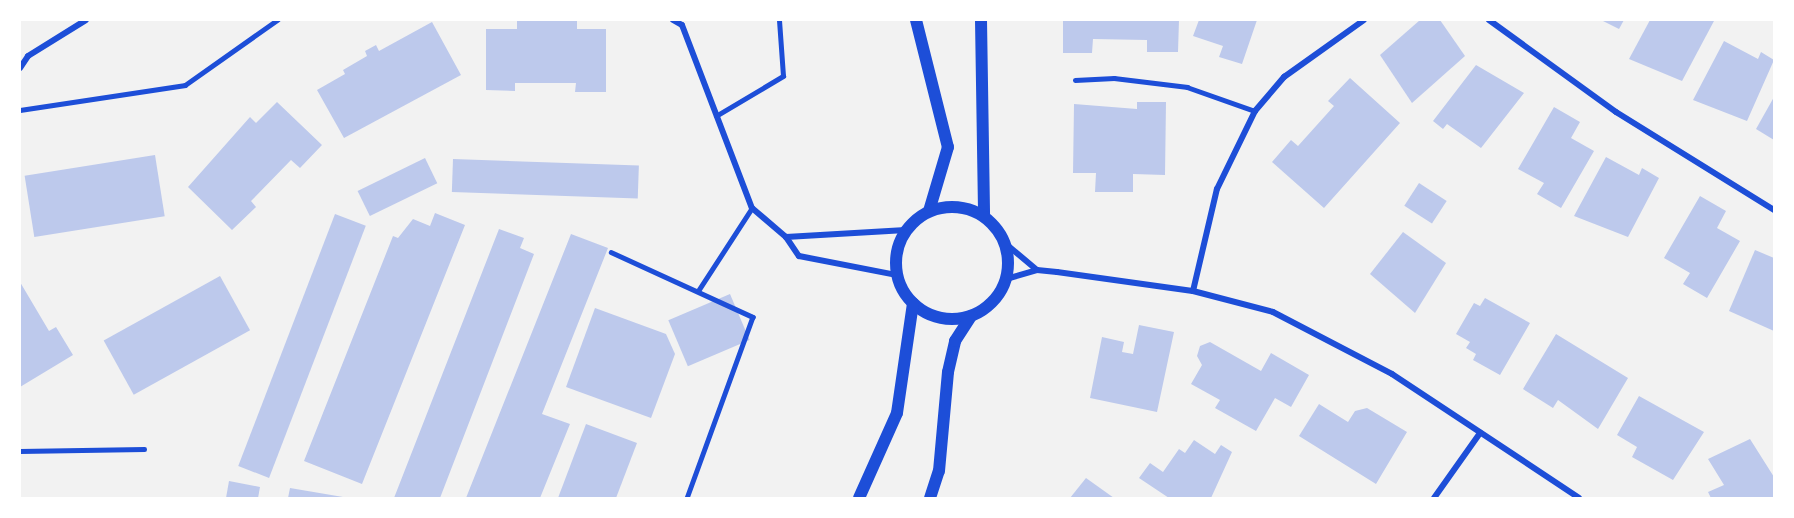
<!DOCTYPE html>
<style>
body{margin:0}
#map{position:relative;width:1794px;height:518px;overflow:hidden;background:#f2f2f2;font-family:"Noto Sans",sans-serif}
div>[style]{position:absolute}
.building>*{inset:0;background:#bdc9ec;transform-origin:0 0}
.service>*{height:4.5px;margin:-2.25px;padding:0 2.25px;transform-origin:2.25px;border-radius:2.25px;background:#1d4ed8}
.minor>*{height:6px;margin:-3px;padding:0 3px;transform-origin:3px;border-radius:3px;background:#1d4ed8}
.secondary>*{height:12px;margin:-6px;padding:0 6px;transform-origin:6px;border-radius:6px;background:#1d4ed8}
.secondary>.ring{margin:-6px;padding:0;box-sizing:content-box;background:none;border:12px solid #1d4ed8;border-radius:50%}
span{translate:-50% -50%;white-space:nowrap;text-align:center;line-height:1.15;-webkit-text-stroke:4.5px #fff;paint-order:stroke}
.frame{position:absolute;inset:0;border:21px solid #fff;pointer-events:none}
</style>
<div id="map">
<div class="building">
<div style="clip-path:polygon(1063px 20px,1179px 20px,1178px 52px,1147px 52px,1147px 40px,1093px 39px,1092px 53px,1063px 53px)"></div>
<div style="clip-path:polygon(1199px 20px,1257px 20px,1242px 64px,1219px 57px,1223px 46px,1193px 36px)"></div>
<div style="clip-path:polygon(1420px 20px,1440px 20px,1465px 56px,1412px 103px,1380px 55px)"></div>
<div style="clip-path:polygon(1601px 20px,1624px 20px,1619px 29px)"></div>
<div style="clip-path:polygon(1650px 20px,1714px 21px,1682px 81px,1629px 59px)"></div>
<div style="clip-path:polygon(517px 21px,577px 21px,577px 29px,606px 29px,606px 92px,575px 92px,576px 83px,515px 83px,515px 91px,486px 90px,486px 29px,517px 29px)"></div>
<div style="clip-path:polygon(432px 22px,461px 75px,344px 138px,317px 90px,345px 74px,343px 70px,367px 56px,365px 51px,376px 45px,379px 51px)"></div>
<div style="clip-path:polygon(1724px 41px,1758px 59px,1761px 52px,1774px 60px,1747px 121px,1693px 100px)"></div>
<div style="clip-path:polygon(1476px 65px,1524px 93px,1481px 148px,1447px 124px,1443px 129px,1433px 121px)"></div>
<div style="clip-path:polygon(1350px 78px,1400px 123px,1324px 208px,1272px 162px,1291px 140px,1298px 146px,1334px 106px,1328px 101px)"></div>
<div style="clip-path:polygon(1774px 97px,1774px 140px,1756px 129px)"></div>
<div style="clip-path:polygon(277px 102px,322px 145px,300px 168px,291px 160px,251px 201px,256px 207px,232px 230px,188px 187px,250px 117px,256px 123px)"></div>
<div style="clip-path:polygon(1137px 102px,1166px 102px,1165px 175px,1133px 174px,1133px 192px,1095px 192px,1096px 173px,1073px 173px,1074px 104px,1137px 109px)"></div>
<div style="clip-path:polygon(1554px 107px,1580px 122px,1571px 138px,1594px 151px,1561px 208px,1537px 194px,1544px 183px,1518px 169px)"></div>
<div style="left:155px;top:155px;width:62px;height:132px;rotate:81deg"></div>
<div style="clip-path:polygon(1606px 157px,1639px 175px,1642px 168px,1659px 178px,1628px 237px,1574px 216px)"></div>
<div style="left:425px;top:158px;width:28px;height:75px;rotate:64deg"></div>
<div style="left:453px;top:159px;width:186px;height:33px;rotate:2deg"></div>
<div style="left:1419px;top:183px;width:33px;height:27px;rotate:33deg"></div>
<div style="clip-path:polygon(1700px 196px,1726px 211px,1717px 228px,1740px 241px,1707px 298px,1683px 284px,1690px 273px,1664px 258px)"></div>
<div style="clip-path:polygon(435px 213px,465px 225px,362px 484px,304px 461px,393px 236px,398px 238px,413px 219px,430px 226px)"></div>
<div style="left:335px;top:214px;width:33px;height:270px;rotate:21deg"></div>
<div style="clip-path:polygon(499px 229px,524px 238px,520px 248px,534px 254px,440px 498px,394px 498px)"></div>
<div style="clip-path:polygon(1403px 232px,1446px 263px,1415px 313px,1370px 274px)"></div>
<div style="clip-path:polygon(571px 234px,608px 248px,542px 414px,570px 424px,540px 498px,466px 498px)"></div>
<div style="clip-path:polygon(1755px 250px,1774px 258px,1774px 331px,1729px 311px)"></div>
<div style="left:220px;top:276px;width:62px;height:133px;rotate:61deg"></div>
<div style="clip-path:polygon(20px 282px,49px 331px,56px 327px,73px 355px,20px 387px)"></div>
<div style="left:730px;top:294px;width:50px;height:67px;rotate:67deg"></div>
<div style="clip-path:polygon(1485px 298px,1530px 323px,1500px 375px,1473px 360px,1476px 354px,1466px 348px,1470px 342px,1456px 334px,1474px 303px,1480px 306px)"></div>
<div style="clip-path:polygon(595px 308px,666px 334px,675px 354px,651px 418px,566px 387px)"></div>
<div style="clip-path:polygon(1139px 325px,1174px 332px,1157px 412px,1090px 398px,1102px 337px,1124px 342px,1122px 352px,1133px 354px)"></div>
<div style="clip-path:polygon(1556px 334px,1628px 378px,1598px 429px,1558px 400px,1553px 408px,1523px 389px)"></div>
<div style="clip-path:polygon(1210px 342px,1261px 371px,1271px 353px,1309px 375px,1291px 407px,1275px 398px,1256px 431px,1215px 408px,1220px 400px,1191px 384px,1202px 365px,1197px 356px,1200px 346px)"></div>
<div style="clip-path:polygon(1639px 396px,1704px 432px,1673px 480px,1632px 457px,1637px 447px,1617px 435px)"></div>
<div style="clip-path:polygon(1319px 404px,1348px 422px,1355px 411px,1367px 408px,1407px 432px,1376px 484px,1299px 436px)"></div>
<div style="clip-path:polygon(586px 424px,637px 443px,616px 498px,558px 498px)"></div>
<div style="clip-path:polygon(1750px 439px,1774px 477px,1774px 498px,1711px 498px,1708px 492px,1724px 485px,1708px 459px)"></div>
<div style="clip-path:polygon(1194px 440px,1215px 454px,1221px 445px,1232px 452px,1211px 498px,1169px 498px,1139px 478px,1150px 463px,1163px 472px,1179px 449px,1185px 453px)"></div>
<div style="clip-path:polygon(1086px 478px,1114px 498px,1070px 498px)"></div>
<div style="clip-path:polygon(229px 481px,260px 487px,258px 498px,226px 498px)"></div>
<div style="clip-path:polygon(290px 488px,343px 497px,342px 498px,288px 498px)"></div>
</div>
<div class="service">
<div style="left:1075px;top:80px;width:39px;rotate:-3deg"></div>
<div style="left:1114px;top:78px;width:74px;rotate:7deg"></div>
<div style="left:1187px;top:87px;width:72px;rotate:19.4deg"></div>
<div style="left:20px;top:110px;width:167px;rotate:-8.6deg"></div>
<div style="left:185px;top:85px;width:113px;rotate:-35.2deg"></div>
<div style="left:716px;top:116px;width:78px;rotate:-30.8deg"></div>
<div style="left:783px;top:76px;width:56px;rotate:-94.1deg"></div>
<div style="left:611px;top:252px;width:156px;rotate:24.6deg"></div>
<div style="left:753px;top:317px;width:193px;rotate:110deg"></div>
<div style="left:698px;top:291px;width:99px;rotate:-57deg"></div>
<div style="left:20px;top:451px;width:124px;rotate:-0.9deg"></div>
</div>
<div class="minor">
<div style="left:673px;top:20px;width:10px;rotate:29deg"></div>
<div style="left:682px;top:25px;width:196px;rotate:69.1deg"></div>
<div style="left:752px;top:208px;width:45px;rotate:40.5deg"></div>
<div style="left:786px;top:237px;width:23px;rotate:56deg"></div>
<div style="left:799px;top:256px;width:100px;rotate:11deg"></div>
<div style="left:1489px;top:20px;width:157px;rotate:35.9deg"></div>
<div style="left:1616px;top:112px;width:186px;rotate:31.8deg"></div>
<div style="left:20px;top:68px;width:14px;rotate:-56deg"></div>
<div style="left:28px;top:56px;width:68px;rotate:-31.8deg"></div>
<div style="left:786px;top:237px;width:120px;rotate:-3.3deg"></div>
<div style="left:1006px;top:244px;width:40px;rotate:40deg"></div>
<div style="left:1006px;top:279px;width:32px;rotate:-16deg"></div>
<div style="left:1037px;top:270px;width:20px;rotate:6deg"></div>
<div style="left:1057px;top:272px;width:137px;rotate:8deg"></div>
<div style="left:1193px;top:291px;width:83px;rotate:14.7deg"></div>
<div style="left:1273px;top:312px;width:134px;rotate:27.5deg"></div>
<div style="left:1392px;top:374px;width:224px;rotate:33.5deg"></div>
<div style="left:1193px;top:291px;width:105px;rotate:-76.8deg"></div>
<div style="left:1217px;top:189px;width:87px;rotate:-64deg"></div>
<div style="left:1255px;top:111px;width:45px;rotate:-49.5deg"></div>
<div style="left:1284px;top:77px;width:98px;rotate:-35.5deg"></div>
<div style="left:1434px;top:498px;width:80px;rotate:-54.7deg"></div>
</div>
<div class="secondary">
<div style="left:916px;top:20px;width:131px;rotate:75.9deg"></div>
<div style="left:948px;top:147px;width:67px;rotate:106.5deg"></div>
<div style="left:981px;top:20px;width:196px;rotate:89.1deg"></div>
<div class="ring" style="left:896px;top:207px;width:100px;height:100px"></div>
<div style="left:859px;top:498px;width:93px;rotate:-65.9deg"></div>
<div style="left:897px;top:413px;width:111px;rotate:-81.7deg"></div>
<div style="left:930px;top:498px;width:28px;rotate:-72deg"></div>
<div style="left:939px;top:471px;width:99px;rotate:-84.8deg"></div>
<div style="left:948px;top:372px;width:32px;rotate:-77deg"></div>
<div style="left:955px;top:341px;width:30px;rotate:-57deg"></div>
</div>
<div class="frame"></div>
</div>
